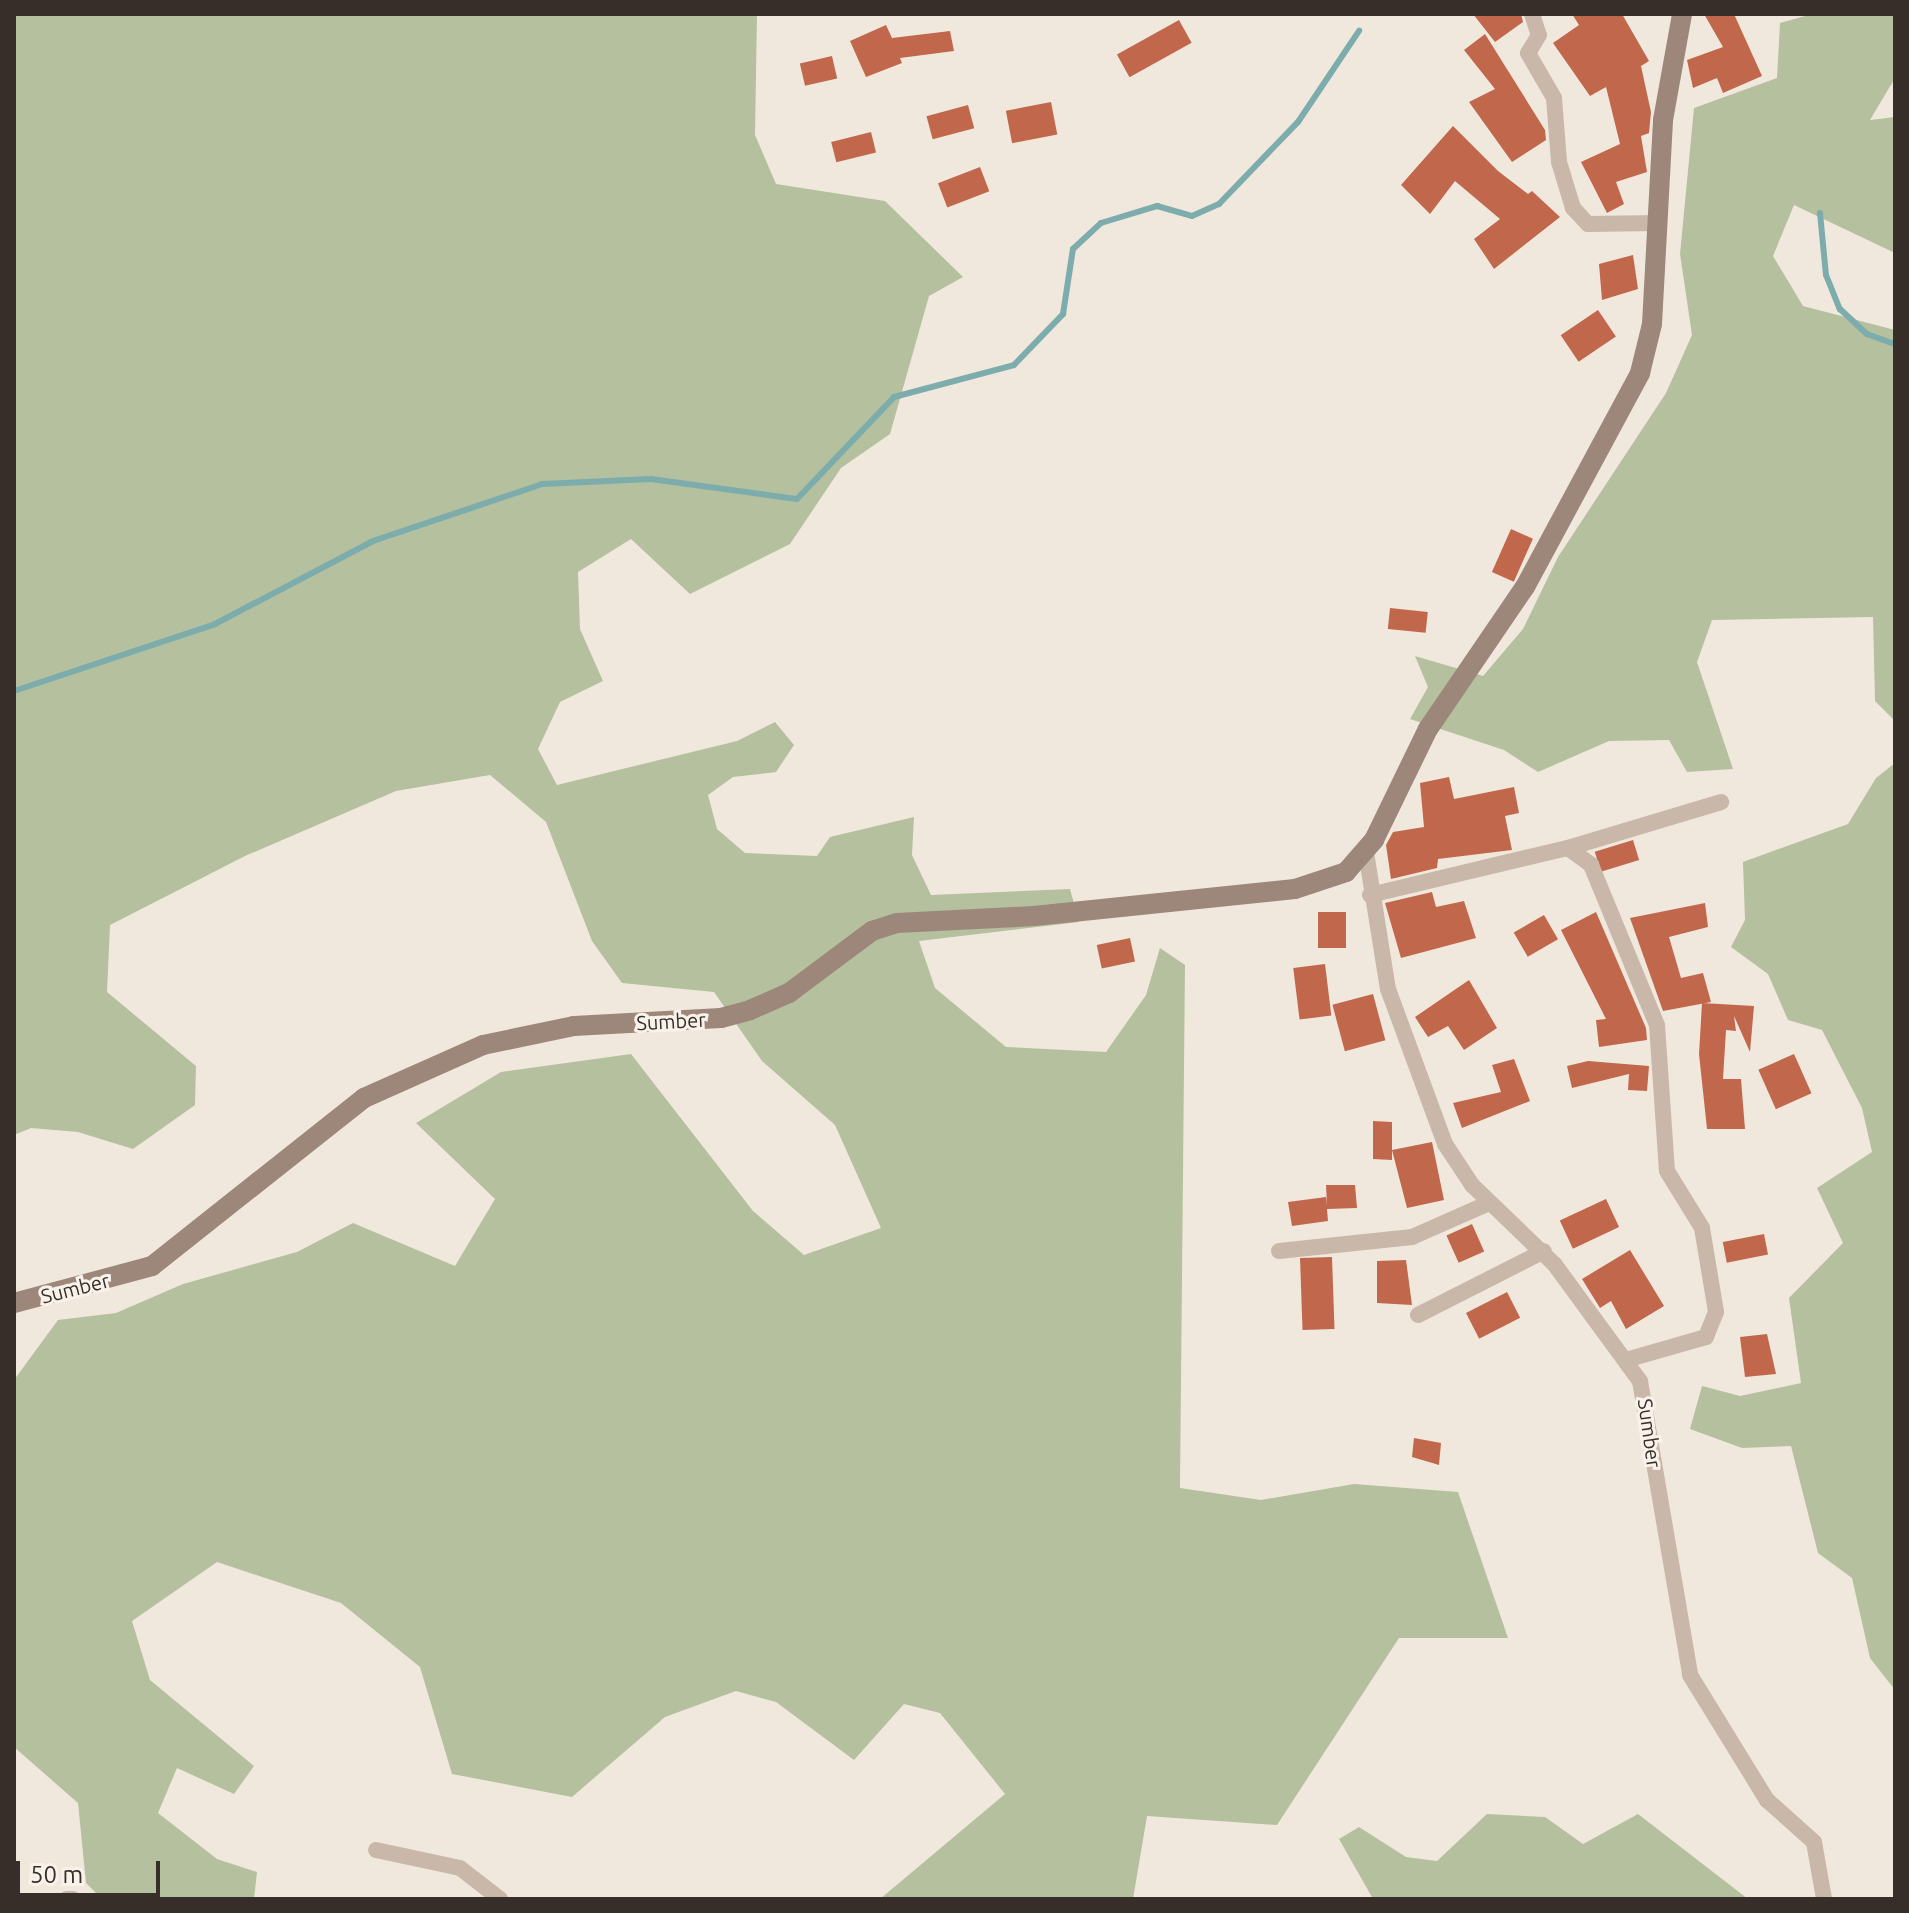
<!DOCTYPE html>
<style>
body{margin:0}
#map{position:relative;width:1909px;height:1913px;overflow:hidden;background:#f1e8dd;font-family:Ubuntu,sans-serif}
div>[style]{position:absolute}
.green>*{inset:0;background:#b5c09e}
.stream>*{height:6px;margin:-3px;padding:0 3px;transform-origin:3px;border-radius:3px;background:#7dacad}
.building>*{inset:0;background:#c1674c;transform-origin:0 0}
.street>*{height:16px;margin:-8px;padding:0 8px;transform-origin:8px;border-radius:8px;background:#c9b8aa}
.secondary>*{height:20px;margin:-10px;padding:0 10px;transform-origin:10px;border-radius:10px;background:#9d877b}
span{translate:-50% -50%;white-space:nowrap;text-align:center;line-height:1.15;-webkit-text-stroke:6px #f9f2ea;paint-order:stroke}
.street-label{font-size:20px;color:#372d29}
.frame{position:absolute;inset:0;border:16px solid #372d29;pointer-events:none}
.scale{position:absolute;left:16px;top:1861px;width:144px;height:36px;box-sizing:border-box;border:4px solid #372d29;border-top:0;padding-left:10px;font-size:24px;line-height:28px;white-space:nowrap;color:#372d29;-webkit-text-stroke:6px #f9f2ea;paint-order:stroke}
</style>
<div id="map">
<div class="green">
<div style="clip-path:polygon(14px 14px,757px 14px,755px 135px,776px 184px,885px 201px,963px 277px,929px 296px,890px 434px,841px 468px,790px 544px,690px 594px,631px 539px,578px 572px,580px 629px,603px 681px,560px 702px,538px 749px,557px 785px,737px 741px,775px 722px,794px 745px,776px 772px,733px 777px,708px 795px,717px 829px,745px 853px,817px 856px,830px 837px,914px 817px,912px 855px,931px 895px,1070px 889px,1079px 922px,919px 941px,935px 988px,1006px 1047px,1106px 1052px,1146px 995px,1160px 948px,1185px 965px,1180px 1488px,1261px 1500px,1354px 1484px,1458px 1492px,1508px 1638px,1399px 1638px,1277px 1825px,1147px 1816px,1133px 1899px,880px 1899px,1005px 1794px,940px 1713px,904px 1704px,854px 1760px,776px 1702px,736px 1691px,665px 1717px,572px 1797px,452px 1774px,420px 1667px,341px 1603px,217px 1562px,132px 1621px,150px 1680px,254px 1766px,234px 1794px,177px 1768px,158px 1813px,217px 1859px,257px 1872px,254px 1899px,102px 1899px,86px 1883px,78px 1803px,14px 1747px,14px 1380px,58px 1320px,116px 1313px,183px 1284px,297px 1252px,353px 1223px,455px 1266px,495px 1199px,416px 1123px,501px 1072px,631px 1054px,753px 1211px,804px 1255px,881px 1228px,835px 1125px,762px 1061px,714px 992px,622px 983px,592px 941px,546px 822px,490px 775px,396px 791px,245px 856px,110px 925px,107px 992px,196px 1066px,195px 1105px,133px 1149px,78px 1132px,31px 1128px,14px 1135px)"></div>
<div style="clip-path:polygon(1812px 14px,1895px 14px,1895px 78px,1870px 120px,1895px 117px,1895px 253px,1794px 205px,1773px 256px,1803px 306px,1895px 330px,1895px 721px,1875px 701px,1873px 617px,1712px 620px,1697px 662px,1733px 769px,1687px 772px,1669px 740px,1609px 741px,1538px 772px,1504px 750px,1410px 719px,1428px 687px,1415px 656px,1483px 676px,1523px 629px,1558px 557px,1666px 393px,1692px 335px,1680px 254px,1694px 108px,1777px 78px,1780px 23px)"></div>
<div style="clip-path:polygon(1895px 763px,1895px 1690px,1870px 1658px,1852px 1578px,1818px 1553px,1791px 1446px,1742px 1448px,1690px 1429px,1702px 1386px,1740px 1396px,1801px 1383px,1789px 1298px,1843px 1243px,1817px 1188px,1872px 1152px,1862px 1108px,1822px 1030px,1788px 1020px,1768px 974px,1731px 947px,1745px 920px,1743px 862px,1848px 824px,1876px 778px)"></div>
<div style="clip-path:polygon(1487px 1814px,1545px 1817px,1583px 1844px,1638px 1814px,1748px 1899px,1373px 1899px,1339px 1839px,1359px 1827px,1406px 1857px,1437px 1861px)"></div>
</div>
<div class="stream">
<div style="left:1820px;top:213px;width:62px;rotate:84.5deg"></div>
<div style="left:1826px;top:275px;width:37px;rotate:68deg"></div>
<div style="left:1840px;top:309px;width:37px;rotate:43deg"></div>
<div style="left:1867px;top:334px;width:30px;rotate:20deg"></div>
<div style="left:14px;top:691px;width:212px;rotate:-18.4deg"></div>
<div style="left:215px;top:624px;width:178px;rotate:-27.7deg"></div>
<div style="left:373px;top:541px;width:178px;rotate:-18.6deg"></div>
<div style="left:542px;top:484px;width:109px;rotate:-2.6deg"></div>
<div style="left:651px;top:479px;width:147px;rotate:7.8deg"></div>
<div style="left:797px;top:499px;width:141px;rotate:-46.4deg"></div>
<div style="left:894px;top:397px;width:124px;rotate:-14.9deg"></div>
<div style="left:1014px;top:365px;width:71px;rotate:-46.1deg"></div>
<div style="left:1063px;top:314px;width:66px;rotate:-81.3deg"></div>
<div style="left:1073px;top:249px;width:38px;rotate:-43deg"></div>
<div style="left:1101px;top:223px;width:59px;rotate:-16.9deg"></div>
<div style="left:1157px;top:206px;width:36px;rotate:16deg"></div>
<div style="left:1192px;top:216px;width:30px;rotate:-24deg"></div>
<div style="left:1219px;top:204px;width:114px;rotate:-46.1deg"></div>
<div style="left:1298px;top:122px;width:110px;rotate:-56.2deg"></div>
</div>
<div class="building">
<div style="clip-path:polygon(1473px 14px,1521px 14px,1523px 22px,1495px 42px)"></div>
<div style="clip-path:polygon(1572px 14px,1622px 14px,1649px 61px,1641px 66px,1651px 112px,1649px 133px,1641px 136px,1647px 172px,1616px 182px,1624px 204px,1607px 213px,1581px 162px,1620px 144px,1606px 87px,1590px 96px,1553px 43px,1579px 25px)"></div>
<div style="clip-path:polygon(1704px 14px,1734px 14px,1762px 76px,1723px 93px,1717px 78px,1693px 88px,1687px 60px,1723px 47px)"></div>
<div style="left:1179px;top:20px;width:26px;height:71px;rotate:61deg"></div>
<div style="clip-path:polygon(886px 25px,892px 38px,950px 31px,954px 51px,900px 58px,902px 63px,866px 77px,850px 41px)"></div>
<div style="clip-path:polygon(1485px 34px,1545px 130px,1546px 140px,1512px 162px,1469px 102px,1495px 89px,1464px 50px)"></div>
<div style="left:832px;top:56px;width:23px;height:33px;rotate:77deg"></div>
<div style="left:1051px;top:102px;width:33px;height:46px;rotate:79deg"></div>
<div style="left:968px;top:105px;width:24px;height:43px;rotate:75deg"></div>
<div style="clip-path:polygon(1453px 126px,1498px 171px,1528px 194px,1532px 191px,1560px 217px,1494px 269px,1474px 239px,1500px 219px,1455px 181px,1430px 214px,1401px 185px)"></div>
<div style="left:871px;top:132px;width:21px;height:41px;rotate:76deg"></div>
<div style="left:980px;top:167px;width:26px;height:45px;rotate:69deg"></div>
<div style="clip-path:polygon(1633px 255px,1638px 289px,1602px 300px,1599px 264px)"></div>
<div style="left:1598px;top:310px;width:32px;height:45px;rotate:56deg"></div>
<div style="left:1511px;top:529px;width:24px;height:47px;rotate:24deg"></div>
<div style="left:1390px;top:608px;width:38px;height:21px;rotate:6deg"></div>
<div style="clip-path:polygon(1449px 777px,1454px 799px,1514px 787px,1519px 813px,1505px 816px,1512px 850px,1438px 859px,1437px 868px,1391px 879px,1386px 845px,1393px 832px,1424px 827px,1420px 783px)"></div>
<div style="left:1633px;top:840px;width:21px;height:40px;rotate:73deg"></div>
<div style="clip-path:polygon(1432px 892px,1436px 907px,1464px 901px,1476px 938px,1401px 958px,1385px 903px)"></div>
<div style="clip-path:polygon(1705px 903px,1708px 927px,1669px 937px,1681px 978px,1703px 973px,1711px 1002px,1663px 1011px,1630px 918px)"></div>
<div style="left:1346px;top:912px;width:36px;height:28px;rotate:90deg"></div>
<div style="clip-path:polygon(1596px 912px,1646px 1028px,1647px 1040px,1599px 1047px,1596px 1020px,1606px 1019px,1561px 930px)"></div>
<div style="left:1544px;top:915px;width:28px;height:35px;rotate:60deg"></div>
<div style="left:1130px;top:938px;width:24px;height:34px;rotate:78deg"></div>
<div style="left:1325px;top:964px;width:52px;height:32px;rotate:83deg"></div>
<div style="clip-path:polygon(1469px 980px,1497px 1028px,1464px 1050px,1448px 1026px,1428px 1037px,1415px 1017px)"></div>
<div style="left:1373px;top:994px;width:48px;height:42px;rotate:75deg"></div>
<div style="clip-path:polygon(1702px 1003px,1754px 1006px,1750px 1052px,1734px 1016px,1736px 1031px,1726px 1030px,1723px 1079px,1741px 1079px,1745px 1129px,1707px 1129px,1699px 1054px)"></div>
<div style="left:1794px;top:1054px;width:43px;height:39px;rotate:66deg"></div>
<div style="clip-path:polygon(1514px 1059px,1530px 1101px,1462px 1128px,1453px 1103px,1501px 1092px,1492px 1065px)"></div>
<div style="clip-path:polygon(1588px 1061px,1649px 1066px,1647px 1091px,1628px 1090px,1629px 1074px,1572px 1088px,1567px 1066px)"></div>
<div style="clip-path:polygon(1373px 1121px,1392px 1122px,1392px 1150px,1432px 1142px,1444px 1200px,1407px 1208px,1392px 1150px,1392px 1160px,1373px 1159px)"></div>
<div style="clip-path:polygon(1326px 1185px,1355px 1185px,1357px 1208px,1327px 1209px,1328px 1221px,1292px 1226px,1288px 1202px,1326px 1197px,1327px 1206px)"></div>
<div style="left:1606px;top:1199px;width:31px;height:51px;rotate:65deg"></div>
<div style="left:1472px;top:1224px;width:30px;height:28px;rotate:66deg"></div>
<div style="left:1764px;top:1234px;width:21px;height:42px;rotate:79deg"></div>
<div style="clip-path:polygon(1630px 1250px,1664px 1306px,1626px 1329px,1611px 1301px,1600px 1308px,1582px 1279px)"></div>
<div style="left:1332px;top:1257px;width:72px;height:32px;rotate:88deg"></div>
<div style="clip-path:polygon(1406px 1260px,1412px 1305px,1377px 1303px,1377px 1261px)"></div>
<div style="left:1507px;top:1292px;width:29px;height:46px;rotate:63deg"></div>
<div style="clip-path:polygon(1767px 1334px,1776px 1374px,1745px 1377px,1740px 1337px)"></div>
<div style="clip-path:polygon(1414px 1438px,1441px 1443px,1439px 1465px,1412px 1457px)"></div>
</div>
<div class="street">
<div style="left:1532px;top:14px;width:22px;rotate:72deg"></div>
<div style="left:1539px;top:35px;width:21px;rotate:121deg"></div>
<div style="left:1528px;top:53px;width:52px;rotate:60deg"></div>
<div style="left:1554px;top:98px;width:64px;rotate:85.5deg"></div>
<div style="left:1559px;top:162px;width:48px;rotate:73.1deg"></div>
<div style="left:1573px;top:208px;width:22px;rotate:47deg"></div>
<div style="left:1588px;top:224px;width:68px;rotate:-0.8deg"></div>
<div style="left:1568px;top:848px;width:160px;rotate:-16.7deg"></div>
<div style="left:1366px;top:852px;width:139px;rotate:80.9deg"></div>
<div style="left:1388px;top:989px;width:165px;rotate:69.8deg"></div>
<div style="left:1445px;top:1144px;width:49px;rotate:56.6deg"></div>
<div style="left:1472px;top:1185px;width:115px;rotate:43.9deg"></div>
<div style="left:1555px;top:1265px;width:144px;rotate:53.8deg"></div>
<div style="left:1640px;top:1381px;width:298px;rotate:80.3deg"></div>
<div style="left:1690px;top:1675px;width:147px;rotate:58.4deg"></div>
<div style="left:1767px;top:1800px;width:63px;rotate:41.8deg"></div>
<div style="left:1814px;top:1842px;width:58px;rotate:80deg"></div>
<div style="left:1370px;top:895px;width:204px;rotate:-13.4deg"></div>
<div style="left:1568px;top:848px;width:29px;rotate:36deg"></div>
<div style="left:1591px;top:865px;width:173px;rotate:67.6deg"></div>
<div style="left:1657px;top:1025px;width:146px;rotate:86.1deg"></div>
<div style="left:1667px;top:1171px;width:67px;rotate:58.4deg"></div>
<div style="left:1702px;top:1228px;width:85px;rotate:80.5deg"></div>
<div style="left:1716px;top:1312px;width:27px;rotate:112deg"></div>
<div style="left:1706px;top:1337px;width:83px;rotate:164deg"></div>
<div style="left:1279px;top:1251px;width:134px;rotate:-6deg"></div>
<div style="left:1412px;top:1237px;width:84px;rotate:-23.8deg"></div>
<div style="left:1418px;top:1315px;width:141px;rotate:-26.9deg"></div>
<div style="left:376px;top:1850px;width:86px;rotate:12.1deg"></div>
<div style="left:460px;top:1868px;width:51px;rotate:37.8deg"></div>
<div style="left:67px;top:1899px;width:6px"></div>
</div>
<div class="secondary">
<div style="left:14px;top:1303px;width:143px;rotate:-15deg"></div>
<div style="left:152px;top:1266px;width:270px;rotate:-38.4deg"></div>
<div style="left:364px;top:1098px;width:130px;rotate:-24deg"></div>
<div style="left:483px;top:1045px;width:93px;rotate:-11.8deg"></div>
<div style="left:574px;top:1026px;width:147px;rotate:-3.1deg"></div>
<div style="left:721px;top:1018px;width:30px;rotate:-15deg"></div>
<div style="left:750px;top:1010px;width:43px;rotate:-23.6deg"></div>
<div style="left:789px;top:993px;width:104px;rotate:-36.8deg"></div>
<div style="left:872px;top:931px;width:26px;rotate:-18deg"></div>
<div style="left:897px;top:923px;width:137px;rotate:-2.9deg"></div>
<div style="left:1034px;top:916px;width:262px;rotate:-5.9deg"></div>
<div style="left:1295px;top:889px;width:54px;rotate:-18.4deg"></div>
<div style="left:1346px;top:872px;width:43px;rotate:-48.8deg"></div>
<div style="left:1374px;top:840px;width:123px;rotate:-64.1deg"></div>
<div style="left:1428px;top:729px;width:172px;rotate:-55.7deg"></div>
<div style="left:1525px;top:587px;width:243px;rotate:-61.7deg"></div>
<div style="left:1640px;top:373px;width:50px;rotate:-76.2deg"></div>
<div style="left:1652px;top:324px;width:204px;rotate:-86.9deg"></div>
<div style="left:1663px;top:120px;width:108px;rotate:-79.8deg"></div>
</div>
<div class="street-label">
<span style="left:671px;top:1021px;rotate:-3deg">Sumber</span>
<span style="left:75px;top:1288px;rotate:-14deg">Sumber</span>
<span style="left:1650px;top:1433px;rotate:82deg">Sumber</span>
</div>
<div class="frame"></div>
<div class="scale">50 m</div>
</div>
